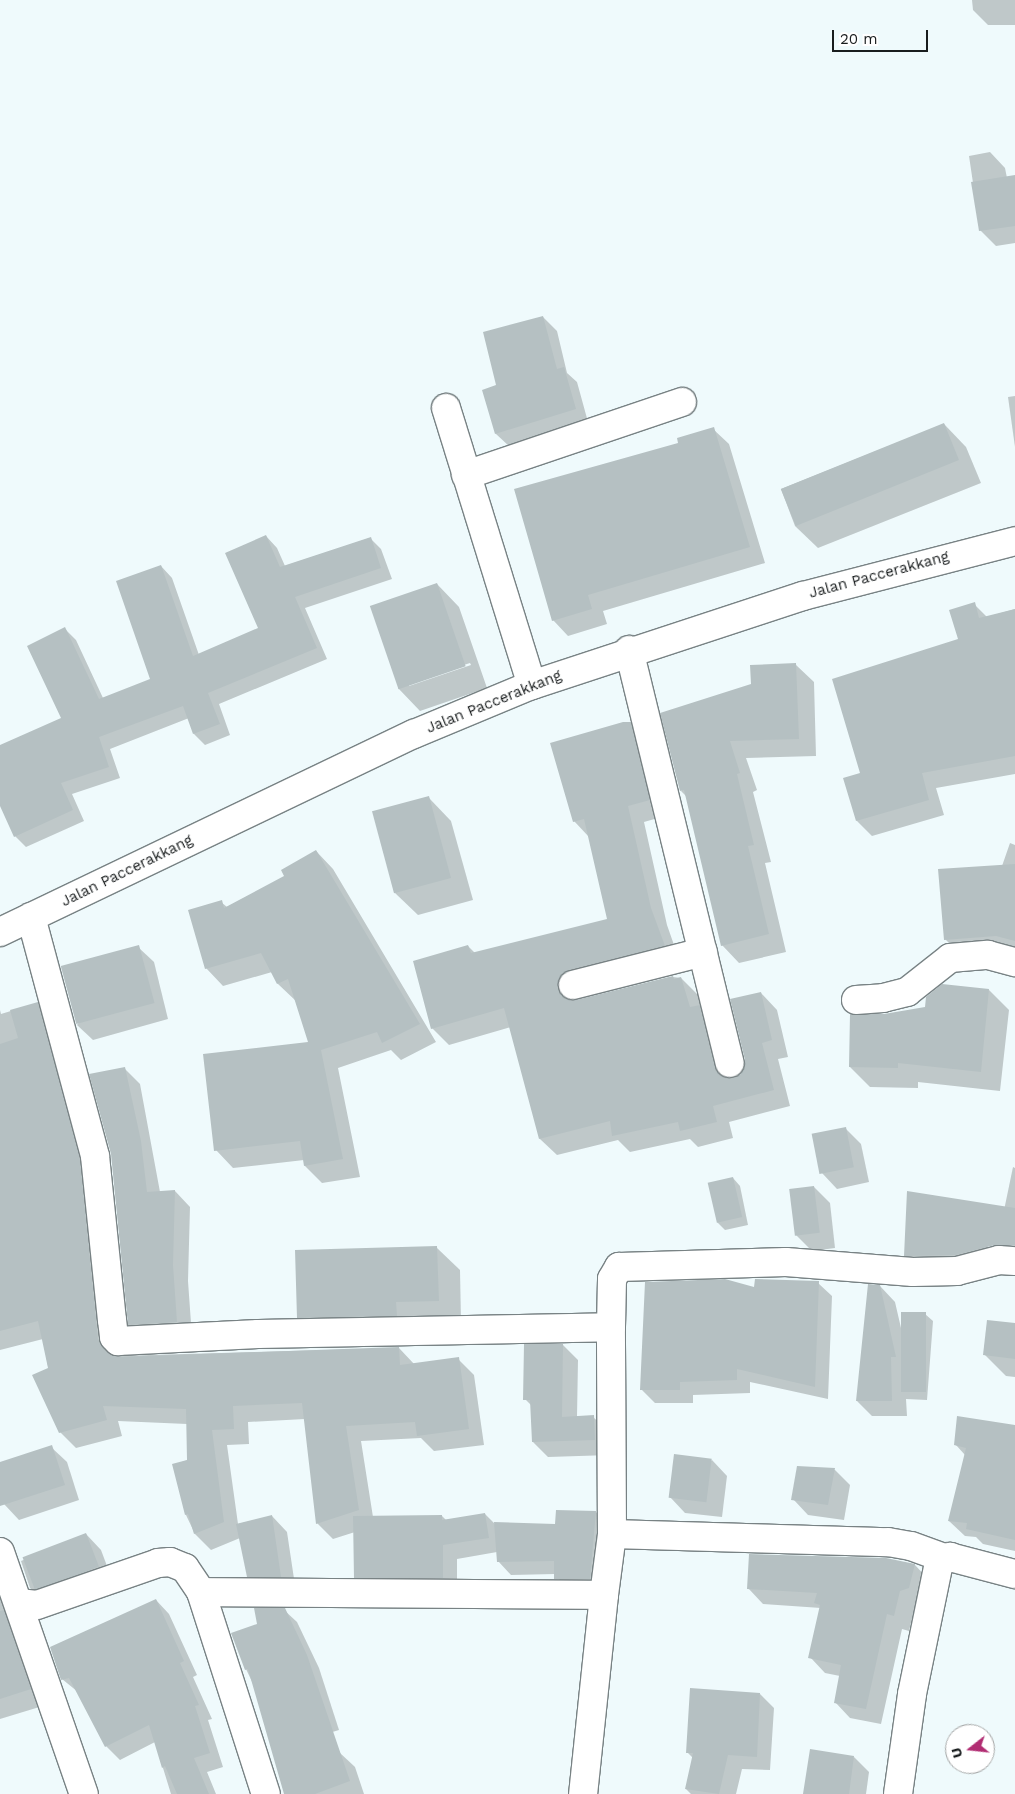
<!DOCTYPE html>
<style>
body{margin:0}
#map{position:relative;width:1015px;height:1794px;overflow:hidden;background:#effafc;font-family:"Work Sans",sans-serif}
div>[style]{position:absolute}
.shadow>*{inset:0;background:#0003}
.building>*{inset:0;background:#b5c0c2;transform-origin:0 0}
.roads{filter:drop-shadow(1px 0 #788284) drop-shadow(-1px 0 #788284) drop-shadow(0 1px #788284) drop-shadow(0 -1px #788284)}
.minor>*{height:28px;margin:-14px;padding:0 14px;transform-origin:14px;border-radius:14px;background:#fff}
.major>*{height:28px;margin:-14px;padding:0 14px;transform-origin:14px;border-radius:14px;background:#fff}
span{translate:-50% -50%;white-space:nowrap;text-align:center;line-height:1.15;-webkit-text-stroke:4px #fff;paint-order:stroke}
.street-label{font-size:15px;color:#191d1e}
.north{position:absolute;left:945px;top:1724px;width:50px;height:50px;box-sizing:border-box;background:#fff;border:1px solid #a3a5a5;border-radius:50%;rotate:254deg;font-size:14px;font-weight:700;line-height:20px;text-align:center;color:#191d1e}
.north::after{content:'';display:block;margin:auto;width:18px;height:22px;background:#b12c72;clip-path:polygon(50% 0,100% 100%,50% 72%,0 100%)}
.scale{position:absolute;left:832px;top:30px;width:96px;height:22px;box-sizing:border-box;border:2px solid #191d1e;border-top:0;padding-left:6px;font-size:15px;line-height:18px;white-space:nowrap;color:#191d1e;-webkit-text-stroke:4px #fff;paint-order:stroke}
</style>
<div id="map">
<div class="shadow">
<div style="clip-path:polygon(972px 0,1015px 0,1015px 25px,988px 25px,973px 10px)"></div>
<div style="clip-path:polygon(990px 152px,1005px 168px,1007px 178px,1015px 176px,1015px 243px,996px 246px,980px 230px,969px 156px)"></div>
<div style="clip-path:polygon(543px 317px,557px 331px,567px 373px,577px 382px,588px 422px,510px 447px,496px 434px,498px 386px)"></div>
<div style="clip-path:polygon(1015px 396px,1015px 447px,1008px 397px)"></div>
<div style="clip-path:polygon(944px 424px,966px 447px,981px 483px,818px 548px,795px 526px,781px 489px)"></div>
<div style="clip-path:polygon(713px 429px,729px 444px,765px 563px,603px 611px,607px 624px,568px 636px,553px 620px,680px 444px)"></div>
<div style="clip-path:polygon(266px 536px,277px 548px,285px 566px,370px 538px,381px 549px,392px 579px,305px 608px,327px 659px,219px 704px,230px 735px,205px 745px,194px 734px,189px 718px,110px 749px,120px 778px,72px 794px,84px 821px,26px 847px,15px 836px,0 803px,0 746px,63px 718px,65px 629px,76px 640px,103px 698px,152px 680px,161px 566px,172px 578px,199px 655px,260px 629px)"></div>
<div style="clip-path:polygon(evenodd,437px 584px,459px 607px,487px 688px,420px 711px,398px 688px,437px 584px,470px 663px,471px 665px,409px 686px,409px 683px,470px 663px)"></div>
<div style="clip-path:polygon(974px 604px,987px 617px,1015px 609px,1015px 774px,936px 788px,944px 815px,872px 836px,857px 821px,862px 774px,959px 640px)"></div>
<div style="clip-path:polygon(796px 665px,814px 682px,816px 756px,746px 758px,757px 790px,753px 792px,771px 862px,765px 863px,786px 952px,739px 963px,722px 945px,687px 797px,681px 791px)"></div>
<div style="clip-path:polygon(630px 724px,647px 740px,665px 816px,644px 822px,667px 925px,680px 962px,574px 997px,574px 1001px,673px 977px,681px 978px,698px 995px,701px 1009px,716px 1023px,730px 1078px,733px 1080px,742px 1075px,761px 993px,777px 1010px,788px 1057px,778px 1059px,790px 1106px,729px 1122px,733px 1138px,698px 1147px,690px 1139px,630px 1152px,618px 1140px,557px 1155px,540px 1139px,511px 1027px,449px 1045px,432px 1028px,468px 946px,475px 953px,608px 920px,589px 837px,574px 821px)"></div>
<div style="clip-path:polygon(429px 798px,451px 821px,473px 900px,418px 915px,395px 893px)"></div>
<div style="clip-path:polygon(1010px 843px,1015px 845px,1015px 952px,961px 955px,945px 939px,1002px 866px)"></div>
<div style="clip-path:polygon(316px 851px,333px 869px,436px 1042px,401px 1060px,391px 1050px,338px 1068px,360px 1177px,322px 1183px,305px 1166px,304px 1160px,233px 1168px,216px 1150px,310px 1043px,297px 1002px,278px 984px,272px 972px,223px 986px,206px 968px,221px 902px,227px 907px,286px 876px)"></div>
<div style="clip-path:polygon(138px 947px,154px 962px,168px 1019px,93px 1040px,77px 1025px)"></div>
<div style="clip-path:polygon(989px 990px,1009px 1010px,1000px 1091px,918px 1082px,918px 1088px,870px 1087px,850px 1067px,884px 1015px,926px 1008px)"></div>
<div style="clip-path:polygon(37px 1003px,53px 1019px,95px 1176px,114px 1356px,399px 1348px,415px 1365px,458px 1359px,474px 1375px,484px 1445px,434px 1451px,421px 1438px,361px 1441px,373px 1517px,442px 1516px,446px 1520px,485px 1514px,495px 1524px,557px 1525px,596px 1512px,609px 1526px,603px 1592px,569px 1592px,555px 1574px,511px 1575px,498px 1561px,497px 1552px,457px 1559px,457px 1592px,370px 1591px,355px 1577px,355px 1532px,333px 1539px,317px 1523px,305px 1419px,248px 1422px,249px 1444px,227px 1445px,238px 1524px,272px 1516px,287px 1532px,296px 1592px,264px 1592px,248px 1576px,240px 1538px,211px 1550px,195px 1534px,186px 1515px,173px 1465px,188px 1460px,187px 1424px,118px 1421px,122px 1436px,76px 1448px,60px 1432px,43px 1339px,0 1350px,0 1010px,1px 1014px)"></div>
<div style="clip-path:polygon(124px 1068px,140px 1084px,160px 1192px,175px 1191px,190px 1207px,188px 1281px,192px 1337px,145px 1340px,130px 1324px)"></div>
<div style="clip-path:polygon(845px 1128px,861px 1144px,869px 1182px,837px 1189px,822px 1173px)"></div>
<div style="clip-path:polygon(1013px 1167px,1015px 1168px,1015px 1260px,997px 1244px)"></div>
<div style="clip-path:polygon(733px 1178px,740px 1186px,748px 1225px,725px 1230px,717px 1222px)"></div>
<div style="clip-path:polygon(814px 1187px,830px 1203px,835px 1248px,812px 1251px,796px 1235px)"></div>
<div style="clip-path:polygon(990px 1224px,984px 1276px,928px 1278px,905px 1255px)"></div>
<div style="clip-path:polygon(437px 1248px,460px 1270px,461px 1323px,321px 1340px,299px 1317px)"></div>
<div style="clip-path:polygon(818px 1283px,832px 1296px,828px 1399px,750px 1382px,750px 1393px,693px 1395px,693px 1403px,655px 1403px,642px 1390px,756px 1289px)"></div>
<div style="clip-path:polygon(880px 1286px,895px 1302px,901px 1328px,925px 1314px,933px 1321px,927px 1400px,906px 1399px,907px 1416px,872px 1416px,857px 1401px)"></div>
<div style="clip-path:polygon(1015px 1324px,1015px 1377px,1006px 1376px,985px 1355px)"></div>
<div style="clip-path:polygon(563px 1345px,578px 1360px,577px 1417px,593px 1417px,609px 1432px,610px 1455px,548px 1457px,533px 1442px,532px 1406px,525px 1399px)"></div>
<div style="clip-path:polygon(1015px 1427px,1015px 1551px,983px 1544px,976px 1537px,965px 1536px,949px 1521px,965px 1455px,956px 1445px)"></div>
<div style="clip-path:polygon(51px 1447px,67px 1462px,79px 1500px,19px 1520px,4px 1504px,0 1492px,0 1463px)"></div>
<div style="clip-path:polygon(712px 1460px,727px 1476px,722px 1517px,685px 1513px,670px 1497px)"></div>
<div style="clip-path:polygon(798px 1467px,835px 1470px,850px 1485px,844px 1520px,808px 1515px,793px 1499px)"></div>
<div style="clip-path:polygon(86px 1534px,101px 1550px,113px 1582px,46px 1603px,30px 1588px,21px 1561px)"></div>
<div style="clip-path:polygon(886px 1559px,915px 1565px,930px 1581px,924px 1603px,915px 1606px,909px 1631px,902px 1629px,881px 1724px,850px 1718px,835px 1702px,840px 1676px,825px 1673px,810px 1657px,821px 1608px,763px 1604px,748px 1588px)"></div>
<div style="clip-path:polygon(0 1584px,46px 1705px,0 1719px)"></div>
<div style="clip-path:polygon(156px 1600px,169px 1614px,197px 1675px,193px 1677px,212px 1719px,208px 1720px,223px 1767px,207px 1772px,216px 1794px,171px 1794px,155px 1742px,120px 1760px,106px 1746px,78px 1692px,62px 1679px)"></div>
<div style="clip-path:polygon(284px 1610px,297px 1622px,319px 1668px,339px 1730px,283px 1747px,246px 1669px,259px 1625px)"></div>
<div style="clip-path:polygon(760px 1694px,774px 1708px,770px 1770px,742px 1769px,736px 1794px,691px 1794px,686px 1789px,693px 1758px,687px 1752px)"></div>
<div style="clip-path:polygon(339px 1752px,355px 1767px,364px 1794px,286px 1794px)"></div>
<div style="clip-path:polygon(854px 1757px,869px 1772px,866px 1794px,805px 1794px)"></div>
</div>
<div class="building">
<div style="clip-path:polygon(1015px 175px,1015px 226px,979px 231px,971px 182px)"></div>
<div style="clip-path:polygon(543px 316px,557px 369px,564px 367px,576px 409px,495px 434px,482px 390px,496px 385px,483px 332px)"></div>
<div style="left:944px;top:423px;width:40px;height:176px;rotate:68deg"></div>
<div style="clip-path:polygon(714px 427px,750px 547px,588px 595px,592px 609px,552px 621px,514px 489px,678px 443px,677px 438px)"></div>
<div style="clip-path:polygon(266px 535px,280px 567px,371px 537px,381px 568px,295px 597px,317px 648px,208px 693px,220px 724px,193px 734px,183px 706px,99px 737px,109px 767px,61px 783px,73px 810px,14px 837px,0 806px,0 745px,61px 718px,27px 646px,65px 627px,99px 699px,150px 679px,116px 581px,161px 565px,193px 656px,258px 628px,225px 553px)"></div>
<div style="left:437px;top:583px;width:88px;height:71px;rotate:71deg"></div>
<div style="clip-path:polygon(975px 602px,979px 618px,1015px 609px,1015px 756px,922px 773px,929px 800px,856px 821px,843px 778px,860px 773px,832px 679px,958px 639px,949px 610px)"></div>
<div style="clip-path:polygon(796px 663px,799px 739px,730px 741px,740px 773px,737px 774px,754px 845px,748px 846px,769px 934px,721px 946px,684px 790px,680px 791px,660px 713px,751px 684px,750px 665px)"></div>
<div style="clip-path:polygon(623px 722px,631px 722px,650px 800px,628px 806px,651px 908px,665px 946px,569px 970px,558px 980px,558px 989px,568px 1000px,576px 1000px,673px 976px,674px 979px,681px 977px,690px 1007px,700px 1005px,715px 1067px,719px 1074px,733px 1078px,741px 1074px,745px 1060px,730px 999px,761px 992px,772px 1040px,762px 1043px,774px 1090px,713px 1106px,717px 1122px,680px 1131px,678px 1122px,612px 1136px,610px 1121px,539px 1139px,504px 1008px,431px 1029px,413px 961px,468px 945px,471px 953px,607px 919px,584px 819px,573px 822px,550px 743px)"></div>
<div style="left:429px;top:796px;width:85px;height:59px;rotate:75deg"></div>
<div style="clip-path:polygon(316px 850px,420px 1024px,382px 1043px,377px 1032px,321px 1050px,343px 1159px,304px 1166px,300px 1141px,214px 1151px,203px 1054px,308px 1042px,288px 979px,277px 984px,261px 953px,205px 969px,188px 910px,222px 900px,224px 908px,284px 876px,281px 870px)"></div>
<div style="clip-path:polygon(1015px 864px,1015px 941px,996px 936px,944px 940px,938px 869px)"></div>
<div style="left:139px;top:945px;width:60px;height:81px;rotate:75deg"></div>
<div style="clip-path:polygon(942px 984px,989px 989px,981px 1072px,898px 1063px,898px 1068px,849px 1067px,850px 1014px,884px 1014px,925px 1007px,926px 997px)"></div>
<div style="clip-path:polygon(38px 1002px,80px 1159px,98px 1339px,107px 1352px,119px 1357px,399px 1347px,400px 1365px,459px 1357px,469px 1429px,417px 1436px,415px 1422px,346px 1426px,359px 1510px,316px 1524px,302px 1403px,233px 1406px,234px 1429px,212px 1430px,224px 1522px,194px 1534px,188px 1514px,185px 1515px,172px 1464px,187px 1460px,186px 1409px,103px 1406px,107px 1420px,59px 1433px,32px 1375px,48px 1368px,38px 1321px,0 1331px,0 1044px,18px 1038px,10px 1010px)"></div>
<div style="clip-path:polygon(125px 1067px,141px 1141px,147px 1192px,175px 1190px,173px 1265px,177px 1322px,128px 1325px,111px 1154px,89px 1074px)"></div>
<div style="left:846px;top:1127px;width:41px;height:35px;rotate:79deg"></div>
<div style="left:733px;top:1177px;width:41px;height:26px;rotate:77deg"></div>
<div style="left:814px;top:1186px;width:47px;height:25px;rotate:83deg"></div>
<div style="clip-path:polygon(907px 1191px,1015px 1208px,1015px 1245px,995px 1245px,955px 1255px,904px 1256px)"></div>
<div style="clip-path:polygon(437px 1246px,439px 1301px,396px 1302px,397px 1316px,297px 1318px,295px 1250px)"></div>
<div style="clip-path:polygon(725px 1279px,754px 1287px,755px 1279px,819px 1281px,815px 1387px,737px 1369px,737px 1380px,680px 1382px,680px 1390px,640px 1390px,645px 1282px)"></div>
<div style="clip-path:polygon(868px 1284px,880px 1285px,896px 1357px,891px 1357px,892px 1401px,856px 1401px)"></div>
<div style="left:901px;top:1312px;width:25px;height:80px"></div>
<div style="clip-path:polygon(987px 1320px,1015px 1323px,1015px 1359px,983px 1355px)"></div>
<div style="clip-path:polygon(524px 1344px,563px 1344px,562px 1417px,594px 1415px,595px 1440px,532px 1442px,530px 1400px,523px 1400px)"></div>
<div style="clip-path:polygon(957px 1416px,1015px 1425px,1015px 1540px,966px 1529px,967px 1523px,948px 1521px,966px 1448px,954px 1445px)"></div>
<div style="clip-path:polygon(52px 1445px,65px 1485px,0 1506px,0 1462px)"></div>
<div style="left:674px;top:1454px;width:38px;height:44px;rotate:7deg"></div>
<div style="clip-path:polygon(797px 1466px,835px 1468px,828px 1505px,791px 1500px)"></div>
<div style="clip-path:polygon(556px 1510px,596px 1511px,590px 1579px,554px 1579px,554px 1561px,497px 1562px,494px 1522px,555px 1524px)"></div>
<div style="clip-path:polygon(485px 1513px,489px 1538px,443px 1545px,443px 1578px,354px 1578px,353px 1516px,442px 1515px,442px 1520px)"></div>
<div style="clip-path:polygon(272px 1515px,281px 1577px,247px 1577px,236px 1524px)"></div>
<div style="left:86px;top:1533px;width:36px;height:68px;rotate:69deg"></div>
<div style="clip-path:polygon(749px 1554px,886px 1558px,915px 1564px,909px 1588px,900px 1591px,894px 1616px,887px 1614px,866px 1709px,834px 1703px,841px 1665px,808px 1658px,820px 1605px,814px 1603px,817px 1593px,747px 1589px)"></div>
<div style="clip-path:polygon(156px 1599px,184px 1661px,180px 1663px,199px 1705px,195px 1706px,210px 1753px,194px 1758px,209px 1794px,177px 1794px,165px 1766px,162px 1768px,149px 1725px,105px 1747px,69px 1678px,61px 1680px,50px 1647px)"></div>
<div style="clip-path:polygon(254px 1608px,285px 1608px,307px 1655px,350px 1781px,315px 1794px,284px 1794px,248px 1669px,245px 1670px,231px 1633px,257px 1624px)"></div>
<div style="clip-path:polygon(4px 1610px,31px 1689px,0 1699px,0 1611px)"></div>
<div style="clip-path:polygon(690px 1688px,760px 1693px,757px 1757px,728px 1755px,719px 1794px,685px 1789px,693px 1753px,686px 1753px)"></div>
<div style="clip-path:polygon(810px 1749px,854px 1756px,849px 1794px,803px 1794px)"></div>
</div>
<div class="roads">
<div class="minor">
<div style="left:446px;top:408px;width:290px;rotate:72.8deg"></div>
<div style="left:466px;top:475px;width:228px;rotate:-18.7deg"></div>
<div style="left:629px;top:650px;width:425px;rotate:76.3deg"></div>
<div style="left:31px;top:917px;width:247px;rotate:75deg"></div>
<div style="left:95px;top:1156px;width:165px;rotate:84.1deg"></div>
<div style="left:112px;top:1320px;width:17px;rotate:83deg"></div>
<div style="left:114px;top:1337px;width:6px;rotate:45deg"></div>
<div style="left:118px;top:1341px;width:140px;rotate:-2.9deg"></div>
<div style="left:258px;top:1334px;width:353px;rotate:-1.1deg"></div>
<div style="left:573px;top:985px;width:134px;rotate:-14.2deg"></div>
<div style="left:856px;top:1000px;width:27px;rotate:-4deg"></div>
<div style="left:883px;top:998px;width:25px;rotate:-14deg"></div>
<div style="left:907px;top:992px;width:55px;rotate:-38.3deg"></div>
<div style="left:950px;top:958px;width:38px;rotate:-5deg"></div>
<div style="left:988px;top:955px;width:28px;rotate:15deg"></div>
<div style="left:612px;top:1534px;width:276px;rotate:1.7deg"></div>
<div style="left:888px;top:1542px;width:23px;rotate:10deg"></div>
<div style="left:911px;top:1546px;width:35px;rotate:20deg"></div>
<div style="left:0;top:1552px;width:256px;rotate:70.9deg"></div>
<div style="left:201px;top:1592px;width:403px;rotate:0.4deg"></div>
<div style="left:604px;top:1595px;width:200px;rotate:96deg"></div>
<div style="left:604px;top:1595px;width:62px;rotate:-82.5deg"></div>
<div style="left:612px;top:1534px;width:207px;rotate:-90.3deg"></div>
<div style="left:611px;top:1327px;width:48px;rotate:-88.8deg"></div>
<div style="left:612px;top:1279px;width:14px;rotate:-60deg"></div>
<div style="left:619px;top:1267px;width:167px;rotate:-1.7deg"></div>
<div style="left:786px;top:1262px;width:127px;rotate:4.5deg"></div>
<div style="left:913px;top:1272px;width:44px;rotate:-1.3deg"></div>
<div style="left:957px;top:1271px;width:43px;rotate:-14.7deg"></div>
<div style="left:999px;top:1260px;width:16px;rotate:4deg"></div>
<div style="left:19px;top:1603px;width:18px;rotate:6deg"></div>
<div style="left:37px;top:1605px;width:128px;rotate:-19.1deg"></div>
<div style="left:158px;top:1563px;width:12px;rotate:-5deg"></div>
<div style="left:170px;top:1562px;width:16px;rotate:22deg"></div>
<div style="left:185px;top:1568px;width:29px;rotate:56deg"></div>
<div style="left:201px;top:1592px;width:212px;rotate:72.2deg"></div>
<div style="left:898px;top:1794px;width:101px;rotate:-82deg"></div>
<div style="left:912px;top:1694px;width:134px;rotate:-78.4deg"></div>
<div style="left:939px;top:1563px;width:13px;rotate:-29deg"></div>
<div style="left:950px;top:1557px;width:67px;rotate:14.7deg"></div>
</div>
<div class="major">
<div style="left:0;top:932px;width:459px;rotate:-25.6deg"></div>
<div style="left:414px;top:734px;width:128px;rotate:-22.6deg"></div>
<div style="left:532px;top:685px;width:285px;rotate:-18.2deg"></div>
<div style="left:803px;top:596px;width:219px;rotate:-14.5deg"></div>
</div>
</div>
<div class="street-label">
<span style="left:879px;top:575px;rotate:-15deg">Jalan Paccerakkang</span>
<span style="left:494px;top:702px;rotate:-22deg">Jalan Paccerakkang</span>
<span style="left:127px;top:871px;rotate:-26deg">Jalan Paccerakkang</span>
</div>
<div class="north">U</div>
<div class="scale">20 m</div>
</div>
